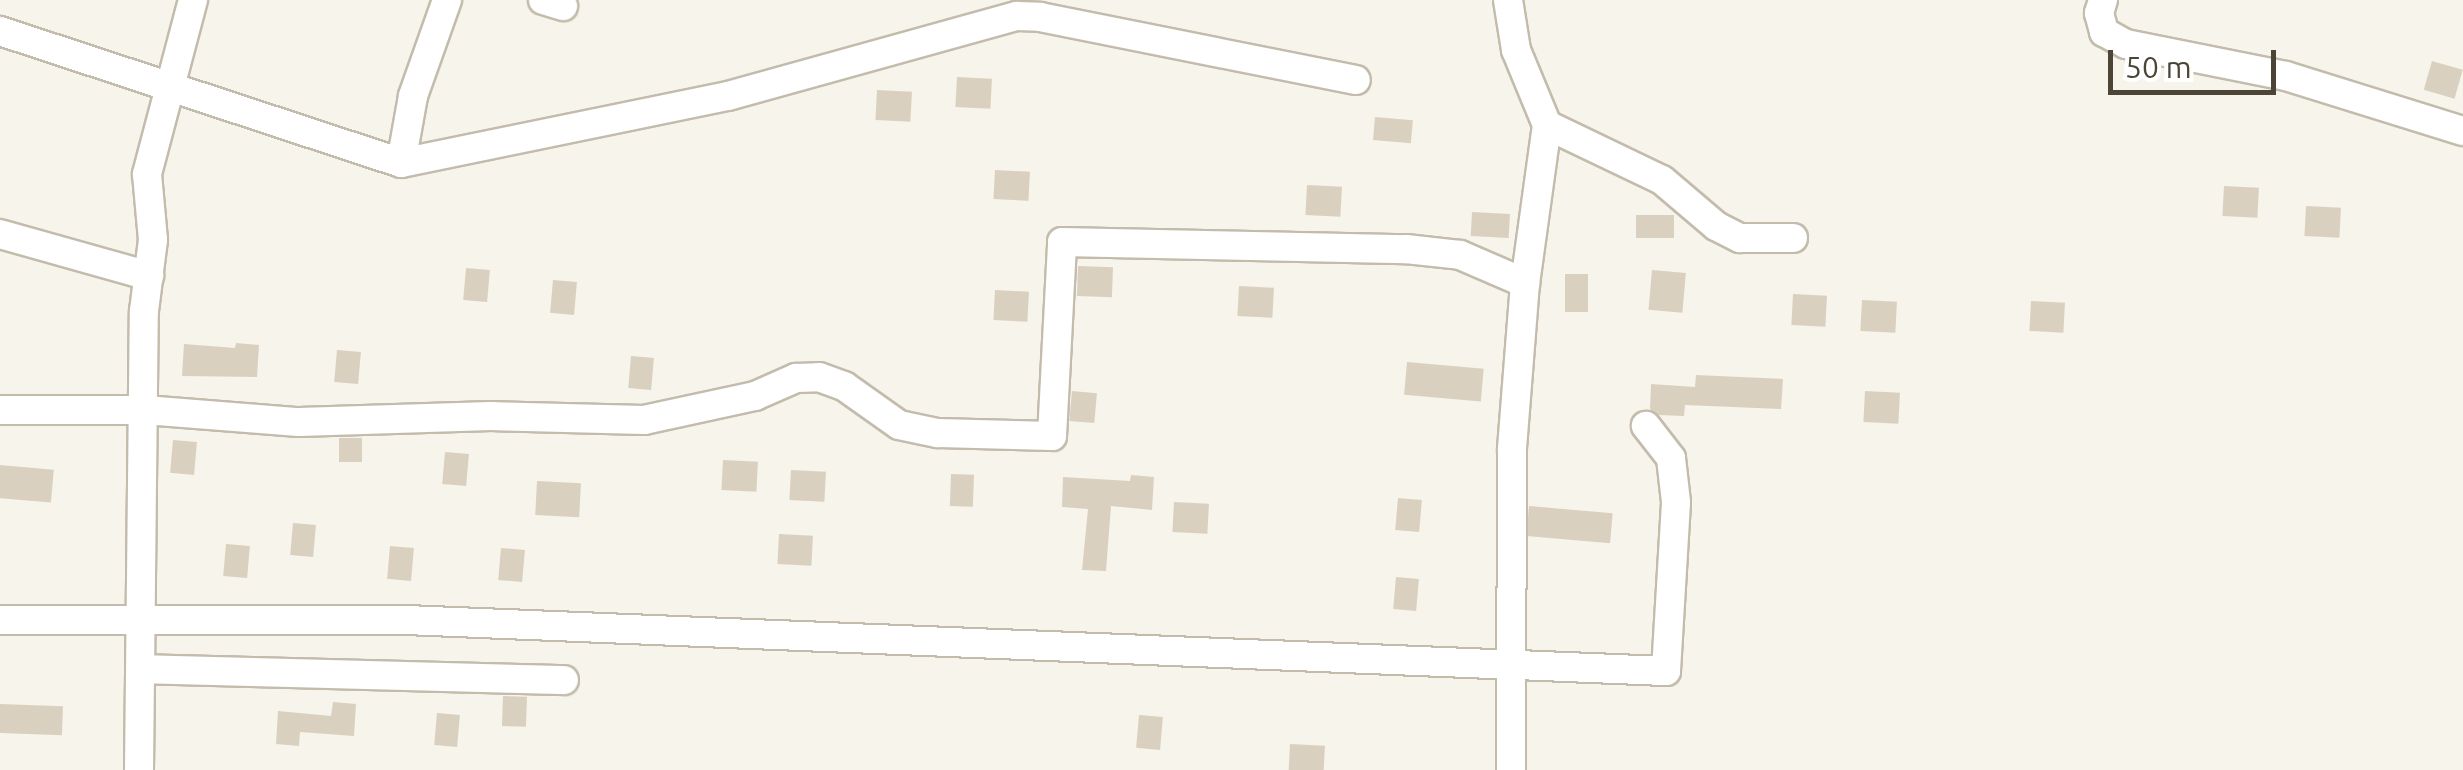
<!DOCTYPE html>
<style>
body{margin:0}
#map{position:relative;width:2463px;height:770px;overflow:hidden;background:#f7f4eb;font-family:Ubuntu,sans-serif}
div>[style]{position:absolute}
.building>*{inset:0;background:#dad0bf;transform-origin:0 0}
.roads{filter:drop-shadow(2px 0 #c3bcac) drop-shadow(-2px 0 #c3bcac) drop-shadow(0 2px #c3bcac) drop-shadow(0 -2px #c3bcac)}
.minor>*{height:28px;margin:-14px;padding:0 14px;transform-origin:14px;border-radius:14px;background:#fff}
span{translate:-50% -50%;white-space:nowrap;text-align:center;line-height:1.15;-webkit-text-stroke:10px #fff;paint-order:stroke}
.scale{position:absolute;left:2108px;top:50px;width:168px;height:45px;box-sizing:border-box;border:5px solid #4c4537;border-top:0;padding-left:12px;font-size:30px;line-height:35px;white-space:nowrap;color:#4c4537;-webkit-text-stroke:8px #fff;paint-order:stroke}
</style>
<div id="map">
<div class="building">
<div style="left:2432px;top:61px;width:32px;height:30px;rotate:16deg"></div>
<div style="left:957px;top:77px;width:35px;height:30px;rotate:3deg"></div>
<div style="left:877px;top:90px;width:35px;height:30px;rotate:3deg"></div>
<div style="left:1375px;top:117px;width:38px;height:23px;rotate:5deg"></div>
<div style="left:995px;top:170px;width:35px;height:29px;rotate:3deg"></div>
<div style="left:1307px;top:185px;width:35px;height:30px;rotate:3deg"></div>
<div style="left:2224px;top:186px;width:35px;height:30px;rotate:3deg"></div>
<div style="left:2306px;top:206px;width:35px;height:30px;rotate:3deg"></div>
<div style="left:1472px;top:212px;width:38px;height:24px;rotate:3deg"></div>
<div style="left:1674px;top:215px;width:23px;height:38px;rotate:90deg"></div>
<div style="left:1078px;top:266px;width:35px;height:30px;rotate:2deg"></div>
<div style="left:466px;top:268px;width:24px;height:32px;rotate:5deg"></div>
<div style="left:1652px;top:270px;width:34px;height:40px;rotate:5deg"></div>
<div style="left:1565px;top:274px;width:23px;height:38px"></div>
<div style="left:553px;top:280px;width:24px;height:33px;rotate:5deg"></div>
<div style="left:1239px;top:286px;width:35px;height:30px;rotate:3deg"></div>
<div style="left:995px;top:290px;width:34px;height:30px;rotate:3deg"></div>
<div style="left:1793px;top:294px;width:34px;height:31px;rotate:3deg"></div>
<div style="left:1862px;top:300px;width:35px;height:31px;rotate:3deg"></div>
<div style="left:2031px;top:301px;width:34px;height:30px;rotate:3deg"></div>
<div style="clip-path:polygon(236px 343px,259px 345px,257px 377px,182px 376px,184px 344px,235px 348px)"></div>
<div style="left:337px;top:350px;width:24px;height:32px;rotate:5deg"></div>
<div style="left:631px;top:356px;width:23px;height:32px;rotate:5deg"></div>
<div style="left:1407px;top:362px;width:77px;height:33px;rotate:5deg"></div>
<div style="clip-path:polygon(1696px 375px,1783px 379px,1781px 409px,1685px 405px,1684px 416px,1659px 415px,1650px 409px,1651px 384px,1695px 387px)"></div>
<div style="left:1072px;top:391px;width:25px;height:30px;rotate:5deg"></div>
<div style="left:1865px;top:391px;width:35px;height:31px;rotate:3deg"></div>
<div style="left:339px;top:438px;width:23px;height:24px"></div>
<div style="left:173px;top:440px;width:24px;height:33px;rotate:5deg"></div>
<div style="left:445px;top:452px;width:24px;height:32px;rotate:5deg"></div>
<div style="left:723px;top:460px;width:35px;height:30px;rotate:3deg"></div>
<div style="left:0;top:465px;width:54px;height:33px;rotate:5deg"></div>
<div style="left:791px;top:470px;width:35px;height:30px;rotate:3deg"></div>
<div style="left:951px;top:474px;width:23px;height:32px;rotate:2deg"></div>
<div style="clip-path:polygon(1131px 475px,1154px 477px,1152px 510px,1111px 506px,1106px 571px,1082px 570px,1088px 509px,1062px 507px,1063px 477px,1130px 481px)"></div>
<div style="left:537px;top:481px;width:44px;height:34px;rotate:3deg"></div>
<div style="left:1398px;top:498px;width:24px;height:32px;rotate:5deg"></div>
<div style="left:1174px;top:502px;width:35px;height:30px;rotate:3deg"></div>
<div style="left:1529px;top:506px;width:84px;height:30px;rotate:5deg"></div>
<div style="left:293px;top:523px;width:23px;height:32px;rotate:5deg"></div>
<div style="left:779px;top:534px;width:34px;height:30px;rotate:3deg"></div>
<div style="left:226px;top:544px;width:24px;height:32px;rotate:5deg"></div>
<div style="left:390px;top:546px;width:24px;height:33px;rotate:5deg"></div>
<div style="left:501px;top:548px;width:24px;height:32px;rotate:5deg"></div>
<div style="left:1396px;top:577px;width:23px;height:32px;rotate:5deg"></div>
<div style="left:503px;top:696px;width:24px;height:30px;rotate:2deg"></div>
<div style="clip-path:polygon(333px 702px,356px 704px,354px 736px,300px 732px,299px 746px,276px 744px,278px 711px,331px 716px)"></div>
<div style="left:0;top:704px;width:63px;height:29px;rotate:2deg"></div>
<div style="left:437px;top:713px;width:23px;height:32px;rotate:5deg"></div>
<div style="left:1139px;top:715px;width:24px;height:33px;rotate:5deg"></div>
<div style="left:1290px;top:744px;width:35px;height:26px;rotate:3deg"></div>
</div>
<div class="roads">
<div class="minor">
<div style="left:543px;top:0;width:21px;rotate:17deg"></div>
<div style="left:1508px;top:0;width:51px;rotate:80.9deg"></div>
<div style="left:1516px;top:50px;width:81px;rotate:67.5deg"></div>
<div style="left:1547px;top:125px;width:160px;rotate:97.9deg"></div>
<div style="left:1525px;top:283px;width:168px;rotate:94.5deg"></div>
<div style="left:1512px;top:450px;width:320px;rotate:90.2deg"></div>
<div style="left:2103px;top:0;width:14px;rotate:107deg"></div>
<div style="left:2099px;top:13px;width:20px;rotate:75deg"></div>
<div style="left:2104px;top:32px;width:25px;rotate:29deg"></div>
<div style="left:2126px;top:44px;width:163px;rotate:11.3deg"></div>
<div style="left:2286px;top:76px;width:185px;rotate:17.3deg"></div>
<div style="left:0;top:31px;width:422px;rotate:18.2deg"></div>
<div style="left:401px;top:163px;width:334px;rotate:-11.6deg"></div>
<div style="left:728px;top:96px;width:300px;rotate:-15.5deg"></div>
<div style="left:1017px;top:16px;width:23px;rotate:2deg"></div>
<div style="left:1040px;top:17px;width:322px;rotate:11.3deg"></div>
<div style="left:1547px;top:125px;width:127px;rotate:25.6deg"></div>
<div style="left:1662px;top:180px;width:71px;rotate:40.4deg"></div>
<div style="left:1716px;top:226px;width:27px;rotate:27deg"></div>
<div style="left:1740px;top:238px;width:53px"></div>
<div style="left:401px;top:163px;width:68px;rotate:-79.8deg"></div>
<div style="left:413px;top:96px;width:102px;rotate:-70.5deg"></div>
<div style="left:0;top:234px;width:155px;rotate:15.7deg"></div>
<div style="left:0;top:410px;width:145px"></div>
<div style="left:145px;top:410px;width:154px;rotate:4.5deg"></div>
<div style="left:299px;top:422px;width:192px;rotate:-1.8deg"></div>
<div style="left:491px;top:416px;width:153px;rotate:1.5deg"></div>
<div style="left:644px;top:420px;width:114px;rotate:-12.2deg"></div>
<div style="left:755px;top:396px;width:45px;rotate:-23.7deg"></div>
<div style="left:796px;top:378px;width:23px;rotate:-2deg"></div>
<div style="left:819px;top:377px;width:27px;rotate:20deg"></div>
<div style="left:844px;top:386px;width:67px;rotate:35.3deg"></div>
<div style="left:899px;top:425px;width:40px;rotate:12deg"></div>
<div style="left:938px;top:433px;width:114px;rotate:1.5deg"></div>
<div style="left:1052px;top:436px;width:194px;rotate:-87deg"></div>
<div style="left:1062px;top:242px;width:344px;rotate:1.2deg"></div>
<div style="left:1406px;top:249px;width:54px;rotate:6.3deg"></div>
<div style="left:1460px;top:255px;width:71px;rotate:23.3deg"></div>
<div style="left:0;top:620px;width:406px"></div>
<div style="left:406px;top:620px;width:1261px;rotate:2.32deg"></div>
<div style="left:1666px;top:671px;width:169px;rotate:-86.6deg"></div>
<div style="left:1676px;top:502px;width:44px;rotate:-96.5deg"></div>
<div style="left:1671px;top:458px;width:41px;rotate:-128deg"></div>
<div style="left:141px;top:669px;width:423px;rotate:1.5deg"></div>
<div style="left:139px;top:770px;width:459px;rotate:-89.4deg"></div>
<div style="left:144px;top:311px;width:72px;rotate:-82.8deg"></div>
<div style="left:153px;top:240px;width:66px;rotate:-95.2deg"></div>
<div style="left:147px;top:174px;width:180px;rotate:-75.2deg"></div>
</div>
</div>
<div class="scale">50 m</div>
</div>
